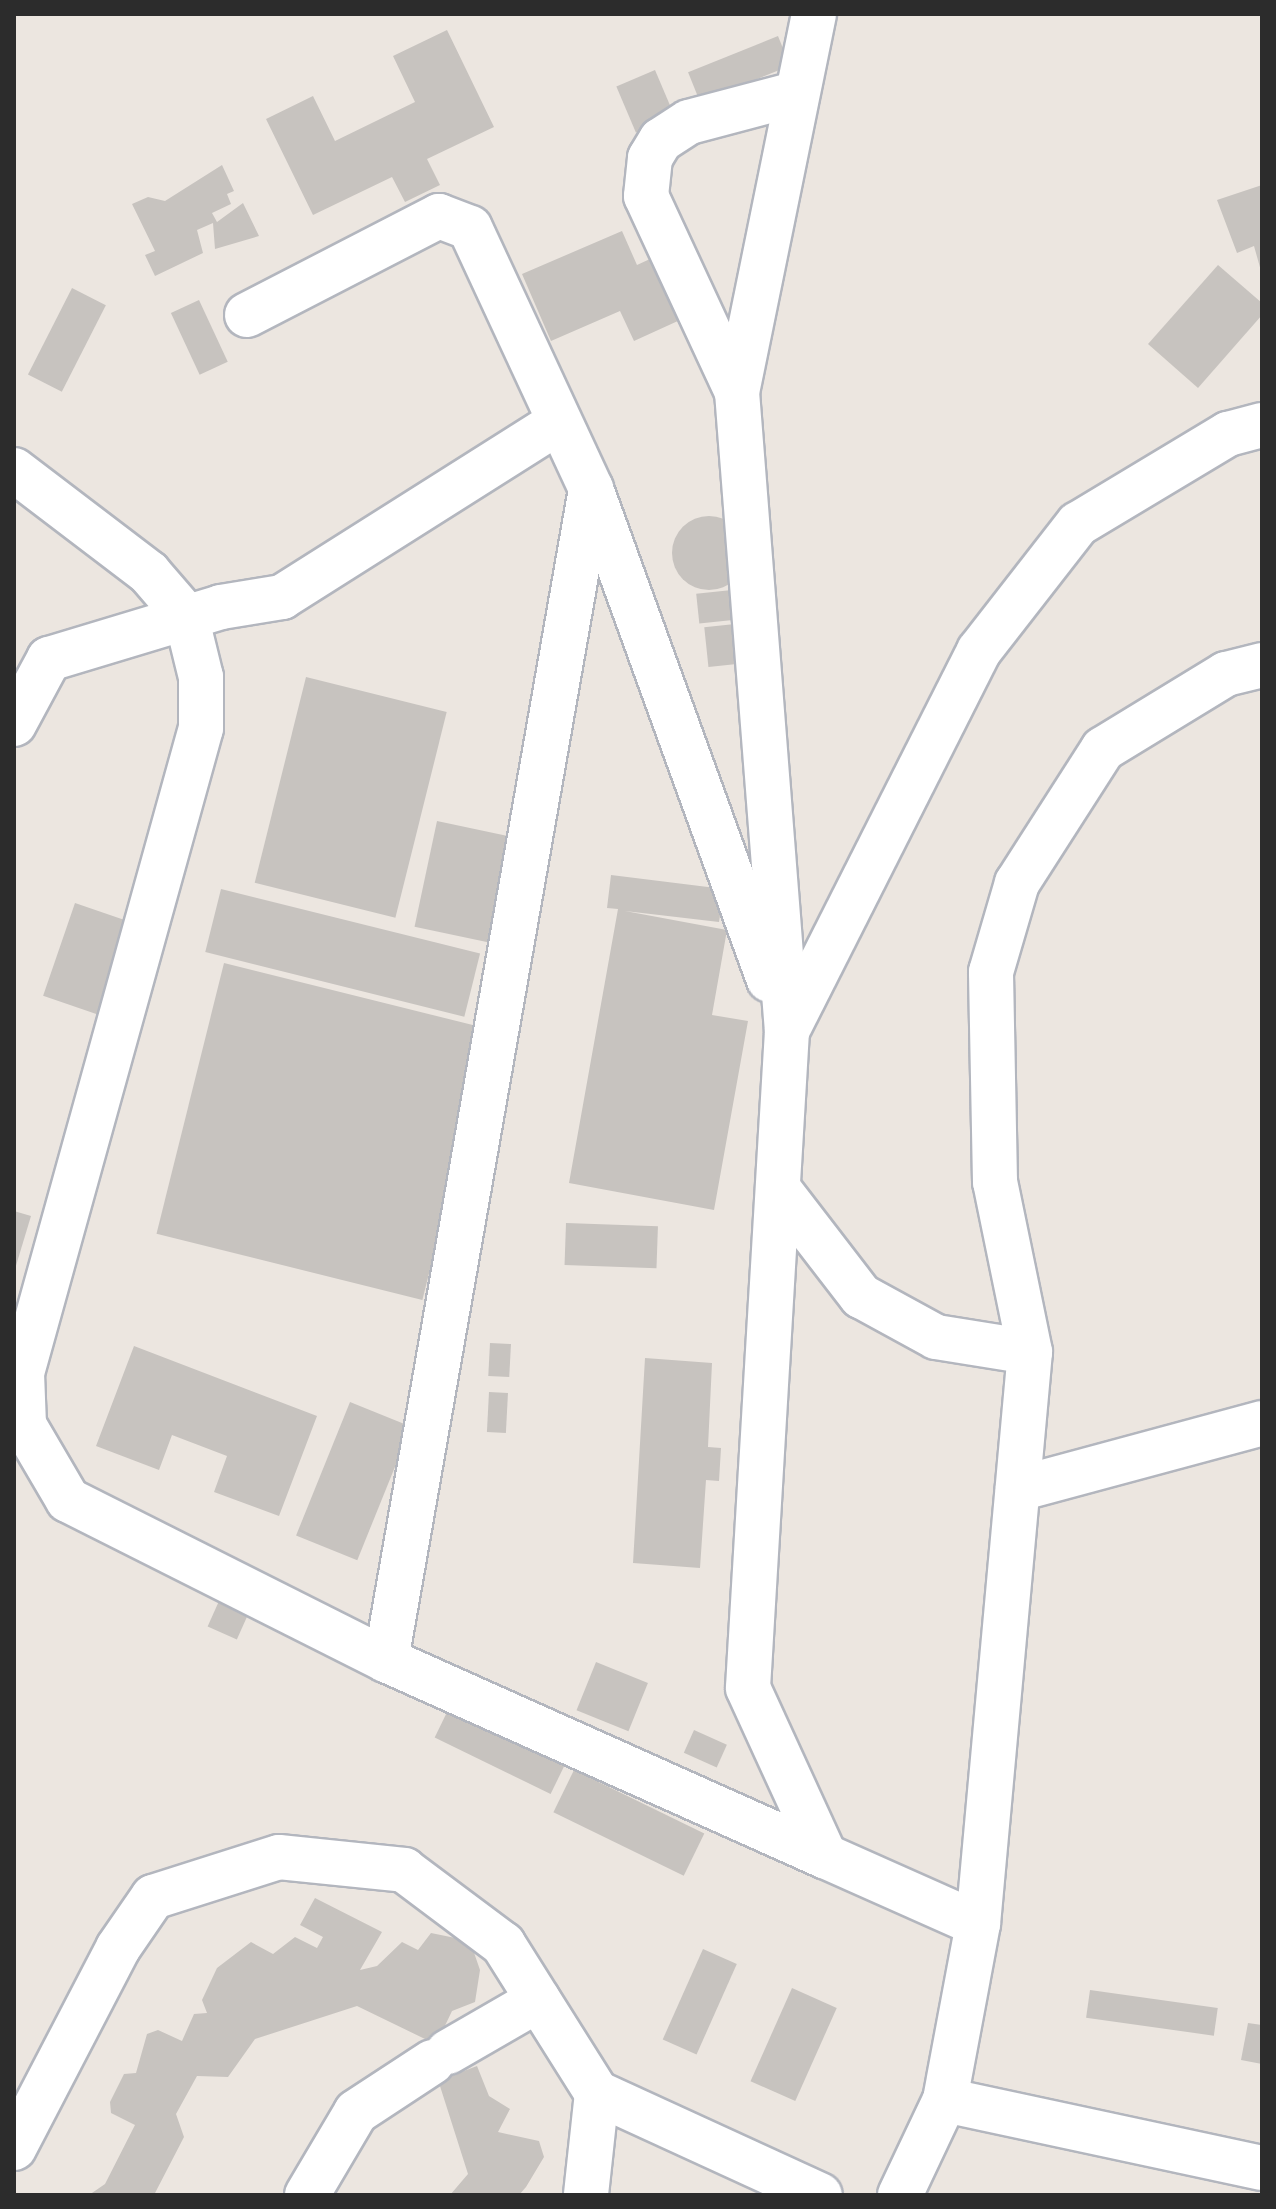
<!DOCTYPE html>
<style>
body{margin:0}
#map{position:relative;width:1276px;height:2209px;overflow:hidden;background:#ece6e0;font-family:"PT Sans Narrow",sans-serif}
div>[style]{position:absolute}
.building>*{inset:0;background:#c7c3bf;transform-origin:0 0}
.round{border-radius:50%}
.roads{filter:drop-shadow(2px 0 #b3b6be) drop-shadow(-2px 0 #b3b6be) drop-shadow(0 2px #b3b6be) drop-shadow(0 -2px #b3b6be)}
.minor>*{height:44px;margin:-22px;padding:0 22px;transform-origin:22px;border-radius:22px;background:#fff}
span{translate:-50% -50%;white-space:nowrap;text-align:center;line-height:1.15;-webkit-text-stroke:6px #fff;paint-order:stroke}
.frame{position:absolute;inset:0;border:16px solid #2c2c2c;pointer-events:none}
</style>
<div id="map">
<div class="building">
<div style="clip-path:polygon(447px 30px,494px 127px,427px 159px,440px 185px,405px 202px,392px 177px,313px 215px,266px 119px,313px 96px,335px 141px,415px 102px,393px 56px)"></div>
<div style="left:778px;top:36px;width:32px;height:97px;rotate:68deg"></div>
<div style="left:655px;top:70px;width:50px;height:42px;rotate:67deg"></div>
<div style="clip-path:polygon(222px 165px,234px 191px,227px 194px,231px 204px,212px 213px,217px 222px,243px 203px,259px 236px,215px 249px,213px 223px,197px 230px,203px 253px,155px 276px,145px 255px,155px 251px,132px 204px,148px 197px,165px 201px)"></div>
<div style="clip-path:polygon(1262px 185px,1262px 271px,1261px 271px,1254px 246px,1237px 253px,1217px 200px)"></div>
<div style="clip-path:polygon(622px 231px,637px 265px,663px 253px,691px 315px,634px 341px,620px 311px,551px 341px,522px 274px)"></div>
<div style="clip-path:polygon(1218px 265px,1262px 303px,1262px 315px,1198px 388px,1148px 344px)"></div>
<div style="left:72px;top:288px;width:38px;height:97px;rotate:27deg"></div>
<div style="left:199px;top:300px;width:68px;height:31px;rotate:65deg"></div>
<div class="round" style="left:672px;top:516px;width:74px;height:74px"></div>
<div style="left:732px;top:590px;width:30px;height:36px;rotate:84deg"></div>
<div style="left:754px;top:622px;width:40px;height:50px;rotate:84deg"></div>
<div style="left:306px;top:677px;width:145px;height:212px;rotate:14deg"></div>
<div style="left:437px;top:821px;width:75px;height:108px;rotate:12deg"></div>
<div style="clip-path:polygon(611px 875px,724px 889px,719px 922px,625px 911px,727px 930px,712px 1015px,748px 1021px,714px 1210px,569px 1183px,618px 909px,607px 908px)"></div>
<div style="left:221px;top:889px;width:267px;height:65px;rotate:14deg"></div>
<div style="left:75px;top:903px;width:67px;height:98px;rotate:19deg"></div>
<div style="left:224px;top:963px;width:274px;height:279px;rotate:14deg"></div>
<div style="clip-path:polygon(14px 1211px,31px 1216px,15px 1269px,14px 1269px)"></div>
<div style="left:566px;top:1223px;width:92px;height:42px;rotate:2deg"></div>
<div style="left:490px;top:1343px;width:21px;height:33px;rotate:3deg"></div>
<div style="clip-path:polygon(134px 1346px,317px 1416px,279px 1516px,214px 1492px,227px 1456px,172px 1435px,159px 1470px,96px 1446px)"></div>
<div style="clip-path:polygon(645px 1358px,712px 1363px,708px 1447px,721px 1448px,719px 1481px,706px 1480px,700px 1568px,633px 1563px)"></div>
<div style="left:489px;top:1392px;width:19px;height:40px;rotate:3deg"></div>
<div style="left:350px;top:1402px;width:66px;height:144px;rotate:22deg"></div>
<div style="left:219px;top:1601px;width:32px;height:28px;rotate:24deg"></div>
<div style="left:596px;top:1662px;width:56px;height:52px;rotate:22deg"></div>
<div style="left:450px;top:1706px;width:129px;height:35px;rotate:26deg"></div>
<div style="left:694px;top:1730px;width:36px;height:25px;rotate:24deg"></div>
<div style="left:574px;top:1770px;width:145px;height:47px;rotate:26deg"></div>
<div style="clip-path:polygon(315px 1898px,382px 1932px,360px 1970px,377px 1966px,402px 1942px,418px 1950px,431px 1933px,470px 1941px,480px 1970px,475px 2002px,452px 2011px,442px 2032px,456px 2074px,477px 2066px,489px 2096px,510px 2109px,498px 2132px,539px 2141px,544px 2157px,526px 2187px,519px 2195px,450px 2195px,468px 2174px,425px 2039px,357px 2006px,255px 2039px,228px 2077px,197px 2076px,176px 2114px,184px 2137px,154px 2195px,89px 2195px,105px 2184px,135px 2125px,111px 2113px,110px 2102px,124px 2074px,136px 2073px,147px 2034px,158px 2030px,182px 2041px,194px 2014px,207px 2013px,202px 2000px,217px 1968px,251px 1942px,273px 1954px,295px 1937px,317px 1948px,323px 1937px,300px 1925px)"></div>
<div style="left:703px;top:1949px;width:37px;height:99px;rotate:24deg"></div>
<div style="left:792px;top:1988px;width:49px;height:102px;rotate:24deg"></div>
<div style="left:1090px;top:1990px;width:129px;height:28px;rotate:8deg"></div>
<div style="clip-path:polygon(1248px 2023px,1262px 2025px,1262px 2064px,1241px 2060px)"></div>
</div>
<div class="roads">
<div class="minor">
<div style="left:814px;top:14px;width:386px;rotate:101.5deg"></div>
<div style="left:737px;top:392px;width:641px;rotate:85.53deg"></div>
<div style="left:787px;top:1031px;width:658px;rotate:93.4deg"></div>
<div style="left:748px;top:1688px;width:185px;rotate:65.4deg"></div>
<div style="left:825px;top:1856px;width:167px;rotate:24deg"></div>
<div style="left:247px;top:315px;width:216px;rotate:-27.3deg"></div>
<div style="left:439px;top:216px;width:33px;rotate:21deg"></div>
<div style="left:470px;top:228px;width:288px;rotate:65.1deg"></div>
<div style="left:591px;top:489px;width:522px;rotate:70.07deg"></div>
<div style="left:737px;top:392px;width:216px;rotate:-114.9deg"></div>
<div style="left:646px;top:196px;width:38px;rotate:-84deg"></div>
<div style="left:650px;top:158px;width:21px;rotate:-59deg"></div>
<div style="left:661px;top:140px;width:33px;rotate:-33deg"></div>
<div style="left:689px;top:122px;width:110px;rotate:-14.8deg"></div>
<div style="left:14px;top:470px;width:170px;rotate:37.3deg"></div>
<div style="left:149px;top:573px;width:57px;rotate:49.3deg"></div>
<div style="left:186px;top:616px;width:63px;rotate:76.2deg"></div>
<div style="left:201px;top:677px;width:51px;rotate:90deg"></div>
<div style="left:201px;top:728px;width:669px;rotate:105.51deg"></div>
<div style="left:22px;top:1373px;width:52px;rotate:87.8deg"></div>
<div style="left:24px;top:1425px;width:87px;rotate:59.6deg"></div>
<div style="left:68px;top:1500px;width:356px;rotate:26.7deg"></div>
<div style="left:386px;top:1660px;width:481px;rotate:24.1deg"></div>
<div style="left:14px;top:724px;width:74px;rotate:-61.7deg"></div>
<div style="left:49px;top:659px;width:180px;rotate:-16.8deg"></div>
<div style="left:221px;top:607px;width:62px;rotate:-9.3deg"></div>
<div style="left:282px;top:597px;width:328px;rotate:-32.3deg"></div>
<div style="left:787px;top:1031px;width:426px;rotate:-63.2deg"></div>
<div style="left:979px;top:651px;width:161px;rotate:-52.1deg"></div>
<div style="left:1078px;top:524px;width:175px;rotate:-31deg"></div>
<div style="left:1228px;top:434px;width:35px;rotate:-15deg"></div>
<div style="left:780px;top:1191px;width:133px;rotate:52.4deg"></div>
<div style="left:861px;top:1296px;width:85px;rotate:28.7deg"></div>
<div style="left:936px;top:1337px;width:95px;rotate:9.1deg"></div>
<div style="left:1018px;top:1489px;width:253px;rotate:-15.1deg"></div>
<div style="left:386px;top:1660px;width:1189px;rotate:-80.07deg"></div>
<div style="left:448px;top:2052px;width:104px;rotate:-30deg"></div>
<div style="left:597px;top:2093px;width:245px;rotate:24.6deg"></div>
<div style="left:945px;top:2100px;width:324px;rotate:12.1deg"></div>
<div style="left:14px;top:2148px;width:225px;rotate:-62.5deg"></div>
<div style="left:118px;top:1948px;width:62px;rotate:-55.5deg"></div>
<div style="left:153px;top:1897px;width:132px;rotate:-17.6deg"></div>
<div style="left:279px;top:1857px;width:126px;rotate:5.9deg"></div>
<div style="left:404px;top:1870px;width:124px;rotate:36.8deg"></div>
<div style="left:503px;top:1944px;width:176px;rotate:57.8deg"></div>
<div style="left:597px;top:2093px;width:103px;rotate:96.2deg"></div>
<div style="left:307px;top:2195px;width:96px;rotate:-59.4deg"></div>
<div style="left:356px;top:2112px;width:91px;rotate:-33.3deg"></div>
<div style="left:900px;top:2195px;width:105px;rotate:-64.7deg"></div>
<div style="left:945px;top:2100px;width:179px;rotate:-79.4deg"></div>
<div style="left:978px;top:1924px;width:574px;rotate:-84.81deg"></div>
<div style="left:1030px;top:1352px;width:174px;rotate:-101.6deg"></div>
<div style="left:995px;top:1182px;width:210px;rotate:-91.1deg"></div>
<div style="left:991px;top:972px;width:93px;rotate:-73.7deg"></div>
<div style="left:1017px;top:883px;width:159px;rotate:-57.3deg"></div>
<div style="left:1103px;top:749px;width:144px;rotate:-31.4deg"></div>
<div style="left:1226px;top:674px;width:37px;rotate:-14deg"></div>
</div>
</div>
<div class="frame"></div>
</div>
